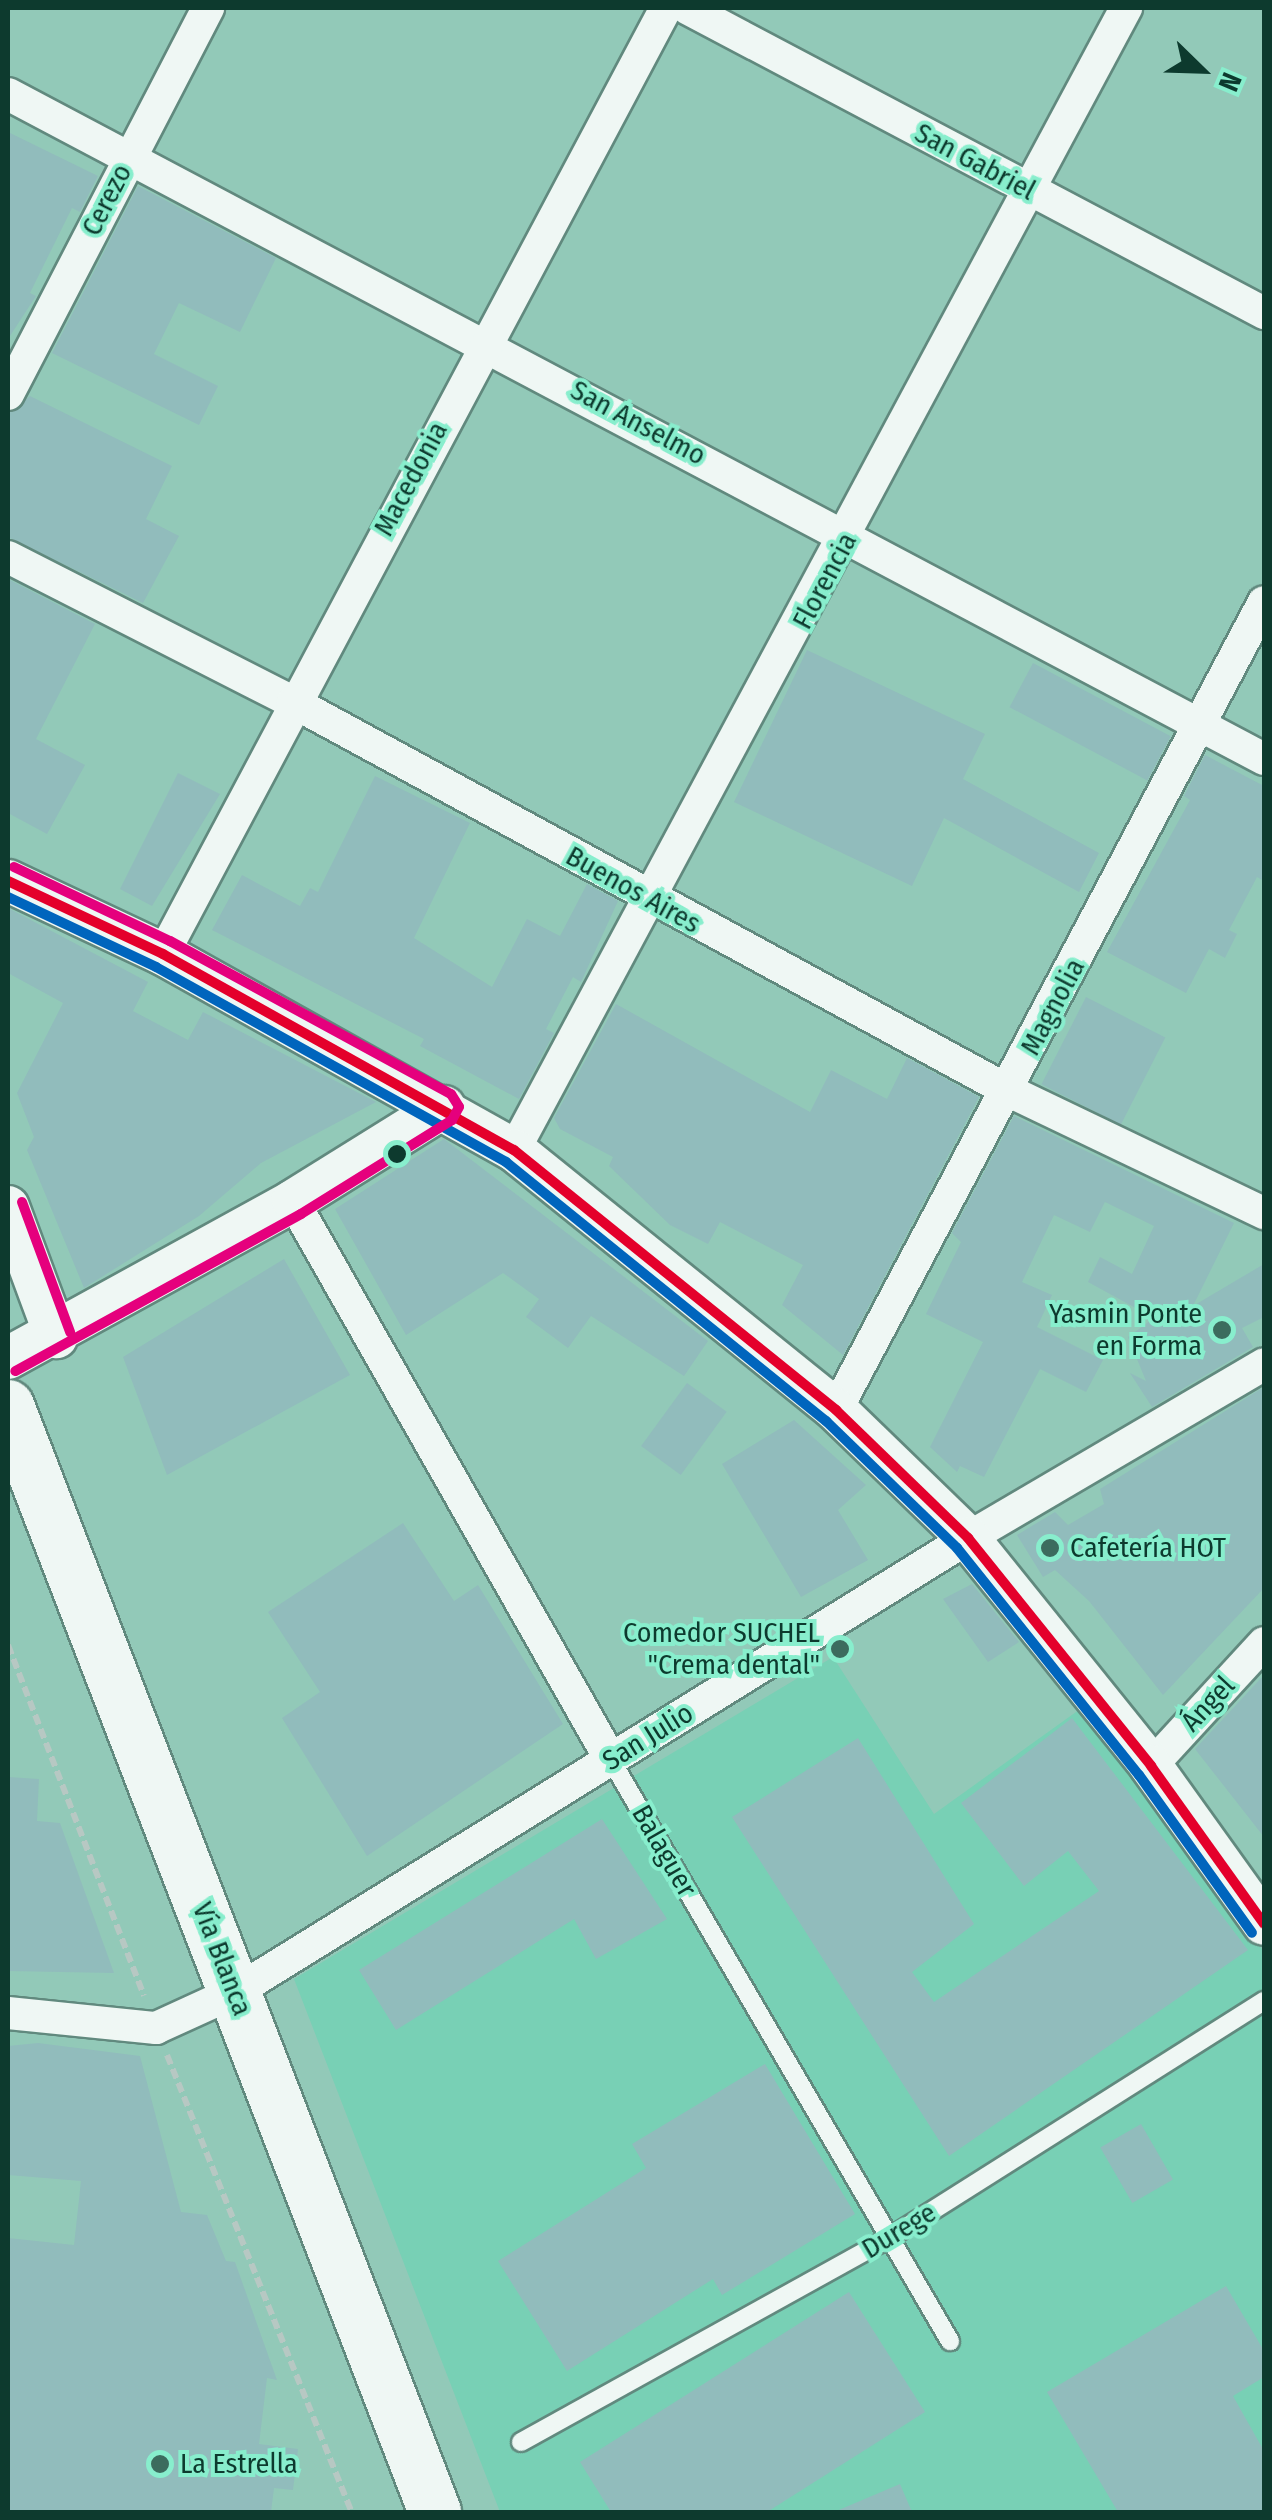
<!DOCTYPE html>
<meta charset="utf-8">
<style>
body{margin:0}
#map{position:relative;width:1272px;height:2520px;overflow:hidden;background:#92c9b8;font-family:"Fira Sans Condensed",sans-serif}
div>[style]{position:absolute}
.built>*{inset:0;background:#78d0b5}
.building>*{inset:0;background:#91bcbc;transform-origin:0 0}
.path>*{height:6px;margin-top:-3px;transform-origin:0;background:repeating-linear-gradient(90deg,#b7c8c3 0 10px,transparent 0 15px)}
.roads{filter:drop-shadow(2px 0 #61897e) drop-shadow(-2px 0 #61897e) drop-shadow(0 2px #61897e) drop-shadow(0 -2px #61897e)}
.service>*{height:18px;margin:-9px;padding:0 9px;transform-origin:9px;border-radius:9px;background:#eff7f4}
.minor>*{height:32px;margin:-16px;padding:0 16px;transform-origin:16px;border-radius:16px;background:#eff7f4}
.tertiary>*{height:42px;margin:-21px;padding:0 21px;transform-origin:21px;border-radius:21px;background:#eff7f4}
.primary>*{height:52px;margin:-26px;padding:0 26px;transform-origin:26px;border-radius:26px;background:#eff7f4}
.bus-1>*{height:10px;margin:-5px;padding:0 5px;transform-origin:5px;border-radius:5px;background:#e4002b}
.bus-2>*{height:10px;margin:-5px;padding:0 5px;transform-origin:5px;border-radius:5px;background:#0065bd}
.bus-3>*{height:10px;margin:-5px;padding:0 5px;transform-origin:5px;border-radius:5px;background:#e5007d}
.dots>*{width:28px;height:28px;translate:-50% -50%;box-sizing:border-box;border:5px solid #88eecd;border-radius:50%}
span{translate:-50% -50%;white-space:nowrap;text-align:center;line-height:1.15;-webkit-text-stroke:8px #88eecd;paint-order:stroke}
.street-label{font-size:28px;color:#0d3a2e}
.poi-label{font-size:28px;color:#0d3a2e}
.right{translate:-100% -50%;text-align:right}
.left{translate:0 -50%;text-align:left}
.frame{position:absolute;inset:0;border:10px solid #0d3a2e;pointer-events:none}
.north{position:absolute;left:1152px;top:20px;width:100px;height:100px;-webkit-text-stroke:8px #88eecd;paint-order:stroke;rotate:113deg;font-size:28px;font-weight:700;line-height:40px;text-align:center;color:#0d3a2e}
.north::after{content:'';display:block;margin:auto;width:35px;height:45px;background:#0d3a2e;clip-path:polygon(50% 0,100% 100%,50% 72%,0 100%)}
</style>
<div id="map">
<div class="built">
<div style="clip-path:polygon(833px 1657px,934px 1814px,1083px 1707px,1264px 1952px,1264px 2512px,500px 2512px,294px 1979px)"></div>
</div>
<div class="building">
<div style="clip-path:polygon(8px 132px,98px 176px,80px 212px,72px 208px,30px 293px,36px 296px,8px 339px)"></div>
<div style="clip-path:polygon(138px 186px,276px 258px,240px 332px,179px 303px,154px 354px,218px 386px,199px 425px,52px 353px)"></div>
<div style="clip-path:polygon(30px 396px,172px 466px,146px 519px,179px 536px,143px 603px,8px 537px,8px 414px)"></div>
<div style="clip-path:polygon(8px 579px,95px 624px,36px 739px,85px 765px,47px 834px,8px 813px)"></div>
<div style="clip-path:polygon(807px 650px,985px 734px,963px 779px,1099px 853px,1079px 892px,944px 818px,912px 886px,734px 802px)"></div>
<div style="left:1033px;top:663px;width:156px;height:50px;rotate:28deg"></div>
<div style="clip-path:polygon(1205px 755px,1264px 786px,1264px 881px,1257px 877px,1229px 930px,1237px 934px,1225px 958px,1209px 949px,1186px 993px,1107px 952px,1190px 800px,1184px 796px)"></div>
<div style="clip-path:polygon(178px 773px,220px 794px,152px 906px,120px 889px)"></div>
<div style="clip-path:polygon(375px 776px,470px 823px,414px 938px,492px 987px,527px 919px,560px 936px,587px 884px,618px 901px,581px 982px,573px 977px,546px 1029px,554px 1033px,519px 1099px,420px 1046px,424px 1039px,212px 930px,242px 875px,300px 906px,310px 888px,318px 892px)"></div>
<div style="clip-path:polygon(8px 908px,148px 982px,133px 1011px,188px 1040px,203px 1012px,376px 1102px,261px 1163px,199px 1216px,84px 1288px,27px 1150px,34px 1137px,17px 1093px,63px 1003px,8px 973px)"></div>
<div style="left:1086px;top:997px;width:89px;height:98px;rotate:27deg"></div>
<div style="clip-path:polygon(616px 1004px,810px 1112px,831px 1070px,887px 1099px,907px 1058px,979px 1097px,843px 1355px,782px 1305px,803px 1265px,720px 1222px,708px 1244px,670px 1225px,609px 1166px,613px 1157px,560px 1129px,554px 1118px)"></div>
<div style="clip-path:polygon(1014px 1116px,1234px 1223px,1193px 1306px,1264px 1264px,1264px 1317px,1242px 1328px,1253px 1347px,1152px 1407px,1130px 1373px,1146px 1381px,1128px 1337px,1154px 1318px,1088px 1282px,1100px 1257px,1132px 1274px,1154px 1226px,1105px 1202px,1090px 1232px,1054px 1215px,1022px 1282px,1052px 1295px,1037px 1327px,1103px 1360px,1086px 1392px,1040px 1369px,984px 1477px,960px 1466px,957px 1472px,930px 1447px,983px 1342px,926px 1314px,961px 1242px,952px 1233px)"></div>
<div style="clip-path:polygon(444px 1139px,708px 1341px,684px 1376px,591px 1316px,568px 1348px,526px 1317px,539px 1299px,503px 1273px,406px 1335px,335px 1209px)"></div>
<div style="clip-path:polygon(284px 1259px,350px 1375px,167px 1475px,123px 1357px)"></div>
<div style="left:687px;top:1383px;width:49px;height:78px;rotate:36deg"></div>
<div style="clip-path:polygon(1264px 1387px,1264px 1588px,1163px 1695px,1089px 1601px,1055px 1570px,1043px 1577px,1017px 1535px,1055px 1512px,1068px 1525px,1104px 1504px,1100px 1489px)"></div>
<div style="clip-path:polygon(794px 1420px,866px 1485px,838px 1510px,868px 1560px,801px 1597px,722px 1464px)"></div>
<div style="clip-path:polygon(403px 1523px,454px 1601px,478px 1585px,563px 1724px,367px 1856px,282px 1718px,320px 1692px,268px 1612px)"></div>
<div style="clip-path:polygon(972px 1584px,1019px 1642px,988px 1662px,943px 1599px)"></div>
<div style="clip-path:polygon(1264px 1675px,1264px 1837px,1195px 1749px)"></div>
<div style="clip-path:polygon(1072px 1718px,1248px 1950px,949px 2156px,732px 1817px,858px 1738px,974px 1924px,912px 1972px,934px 2002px,1099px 1891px,1068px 1851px,1024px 1886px,961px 1803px)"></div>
<div style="clip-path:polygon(8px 1777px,39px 1779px,37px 1821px,60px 1823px,114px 1973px,8px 1971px)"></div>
<div style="clip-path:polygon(602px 1819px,667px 1919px,596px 1959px,574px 1919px,396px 2030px,359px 1970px)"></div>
<div style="clip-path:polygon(38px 2043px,140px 2056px,181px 2212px,207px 2215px,226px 2261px,235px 2262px,277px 2380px,267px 2378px,259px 2444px,298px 2449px,293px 2490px,274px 2488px,271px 2512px,8px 2512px,8px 2238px,74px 2245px,81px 2181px,8px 2175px,8px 2046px)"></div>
<div style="clip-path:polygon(765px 2064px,855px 2214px,722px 2295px,713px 2279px,567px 2371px,498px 2261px,646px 2168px,632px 2144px)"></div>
<div style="left:1141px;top:2124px;width:64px;height:47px;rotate:60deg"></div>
<div style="clip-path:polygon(1226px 2286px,1264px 2351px,1264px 2377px,1233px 2396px,1264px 2451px,1264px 2512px,1118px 2512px,1047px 2392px)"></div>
<div style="clip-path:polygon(849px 2292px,925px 2412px,767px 2512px,611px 2512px,580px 2462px)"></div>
<div style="clip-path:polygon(900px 2484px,912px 2512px,834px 2512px)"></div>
</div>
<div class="path">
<div style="left:8px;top:1645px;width:376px;rotate:68.8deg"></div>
<div style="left:167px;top:2055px;width:493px;rotate:68deg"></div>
</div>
<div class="roads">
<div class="service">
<div style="left:611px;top:1760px;width:673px;rotate:59.74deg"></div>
<div style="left:521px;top:2442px;width:421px;rotate:-29deg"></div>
<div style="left:889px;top:2238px;width:444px;rotate:-32.3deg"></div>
</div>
<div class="minor">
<div style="left:687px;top:8px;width:653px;rotate:27.86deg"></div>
<div style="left:8px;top:94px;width:1421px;rotate:27.9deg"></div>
<div style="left:8px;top:394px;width:435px;rotate:-62.6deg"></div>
<div style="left:8px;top:557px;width:320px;rotate:27deg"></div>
<div style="left:293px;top:702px;width:815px;rotate:28.52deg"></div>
<div style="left:1009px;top:1091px;width:283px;rotate:25.6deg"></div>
<div style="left:163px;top:954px;width:1071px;rotate:-62deg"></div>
<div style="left:514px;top:1150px;width:1296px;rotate:-61.81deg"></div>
<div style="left:293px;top:1201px;width:643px;rotate:60.37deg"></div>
<div style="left:836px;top:1410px;width:914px;rotate:-62.09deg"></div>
<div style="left:1151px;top:1766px;width:167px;rotate:-47.4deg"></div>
<div style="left:8px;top:2013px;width:149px;rotate:5.8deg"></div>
<div style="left:156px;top:2028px;width:87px;rotate:-24.5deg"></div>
<div style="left:235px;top:1992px;width:862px;rotate:-31.77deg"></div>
<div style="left:968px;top:1538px;width:343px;rotate:-30.4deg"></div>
</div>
<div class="tertiary">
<div style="left:8px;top:881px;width:171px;rotate:25.2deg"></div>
<div style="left:163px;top:954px;width:402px;rotate:29.2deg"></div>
<div style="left:514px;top:1150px;width:414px;rotate:38.9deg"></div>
<div style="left:836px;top:1410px;width:184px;rotate:44.1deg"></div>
<div style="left:968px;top:1538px;width:292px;rotate:51.2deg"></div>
<div style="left:1151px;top:1766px;width:194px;rotate:54.4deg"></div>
<div style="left:8px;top:1207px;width:139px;rotate:69.7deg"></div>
<div style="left:8px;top:1358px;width:325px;rotate:-28.8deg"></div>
<div style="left:293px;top:1201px;width:178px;rotate:-31.9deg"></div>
</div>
<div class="primary">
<div style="left:8px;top:1406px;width:1186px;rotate:68.89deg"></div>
</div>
</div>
<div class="bus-1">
<div style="left:8px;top:881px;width:171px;rotate:25.2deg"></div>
<div style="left:163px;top:954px;width:402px;rotate:29.2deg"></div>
<div style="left:514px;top:1150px;width:414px;rotate:38.9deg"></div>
<div style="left:836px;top:1410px;width:184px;rotate:44.1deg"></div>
<div style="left:968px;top:1538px;width:292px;rotate:51.2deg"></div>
<div style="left:1151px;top:1766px;width:194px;rotate:54.4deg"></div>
</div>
<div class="bus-2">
<div style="left:8px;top:897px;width:164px;rotate:25.3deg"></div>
<div style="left:156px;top:967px;width:401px;rotate:29.1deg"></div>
<div style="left:506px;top:1162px;width:412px;rotate:39deg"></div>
<div style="left:826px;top:1421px;width:182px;rotate:44.1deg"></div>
<div style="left:957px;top:1548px;width:291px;rotate:51.3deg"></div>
<div style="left:1139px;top:1775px;width:194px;rotate:54.4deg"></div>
</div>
<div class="bus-3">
<div style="left:14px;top:867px;width:173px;rotate:25.4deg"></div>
<div style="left:170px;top:941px;width:320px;rotate:28.6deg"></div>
<div style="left:451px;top:1094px;width:15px;rotate:58deg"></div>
<div style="left:459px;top:1107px;width:15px;rotate:118deg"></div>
<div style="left:452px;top:1120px;width:178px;rotate:148.1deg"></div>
<div style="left:301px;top:1214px;width:326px;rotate:151.2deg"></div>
<div style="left:22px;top:1202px;width:139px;rotate:69.7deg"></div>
</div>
<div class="dots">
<div style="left:397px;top:1154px;background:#0d3a2e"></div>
<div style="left:1222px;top:1330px;background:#3c6c5e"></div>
<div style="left:1050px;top:1548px;background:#3c6c5e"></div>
<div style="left:840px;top:1649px;background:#3c6c5e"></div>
<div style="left:160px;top:2464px;background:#3c6c5e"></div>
</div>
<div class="street-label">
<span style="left:975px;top:162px;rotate:28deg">San Gabriel</span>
<span style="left:107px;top:200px;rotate:-63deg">Cerezo</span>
<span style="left:638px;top:423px;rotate:28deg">San Anselmo</span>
<span style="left:411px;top:479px;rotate:-62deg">Macedonia</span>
<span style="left:825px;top:581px;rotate:-62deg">Florencia</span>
<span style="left:633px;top:890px;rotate:29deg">Buenos Aires</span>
<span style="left:1053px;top:1007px;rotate:-62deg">Magnolia</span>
<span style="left:1208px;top:1704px;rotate:-47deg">Ángel</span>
<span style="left:648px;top:1737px;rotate:-32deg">San Julio</span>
<span style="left:664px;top:1851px;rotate:60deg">Balaguer</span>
<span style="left:222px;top:1959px;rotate:69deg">Vía Blanca</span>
<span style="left:899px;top:2231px;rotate:-31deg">Durege</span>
</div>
<div class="poi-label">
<span class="right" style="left:1202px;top:1330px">Yasmin Ponte<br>en Forma</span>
<span class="left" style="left:1070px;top:1548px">Cafetería HOT</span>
<span class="right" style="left:820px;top:1649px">Comedor SUCHEL<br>"Crema dental"</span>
<span class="left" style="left:180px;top:2464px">La Estrella</span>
</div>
<div class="frame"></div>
<div class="north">N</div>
</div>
